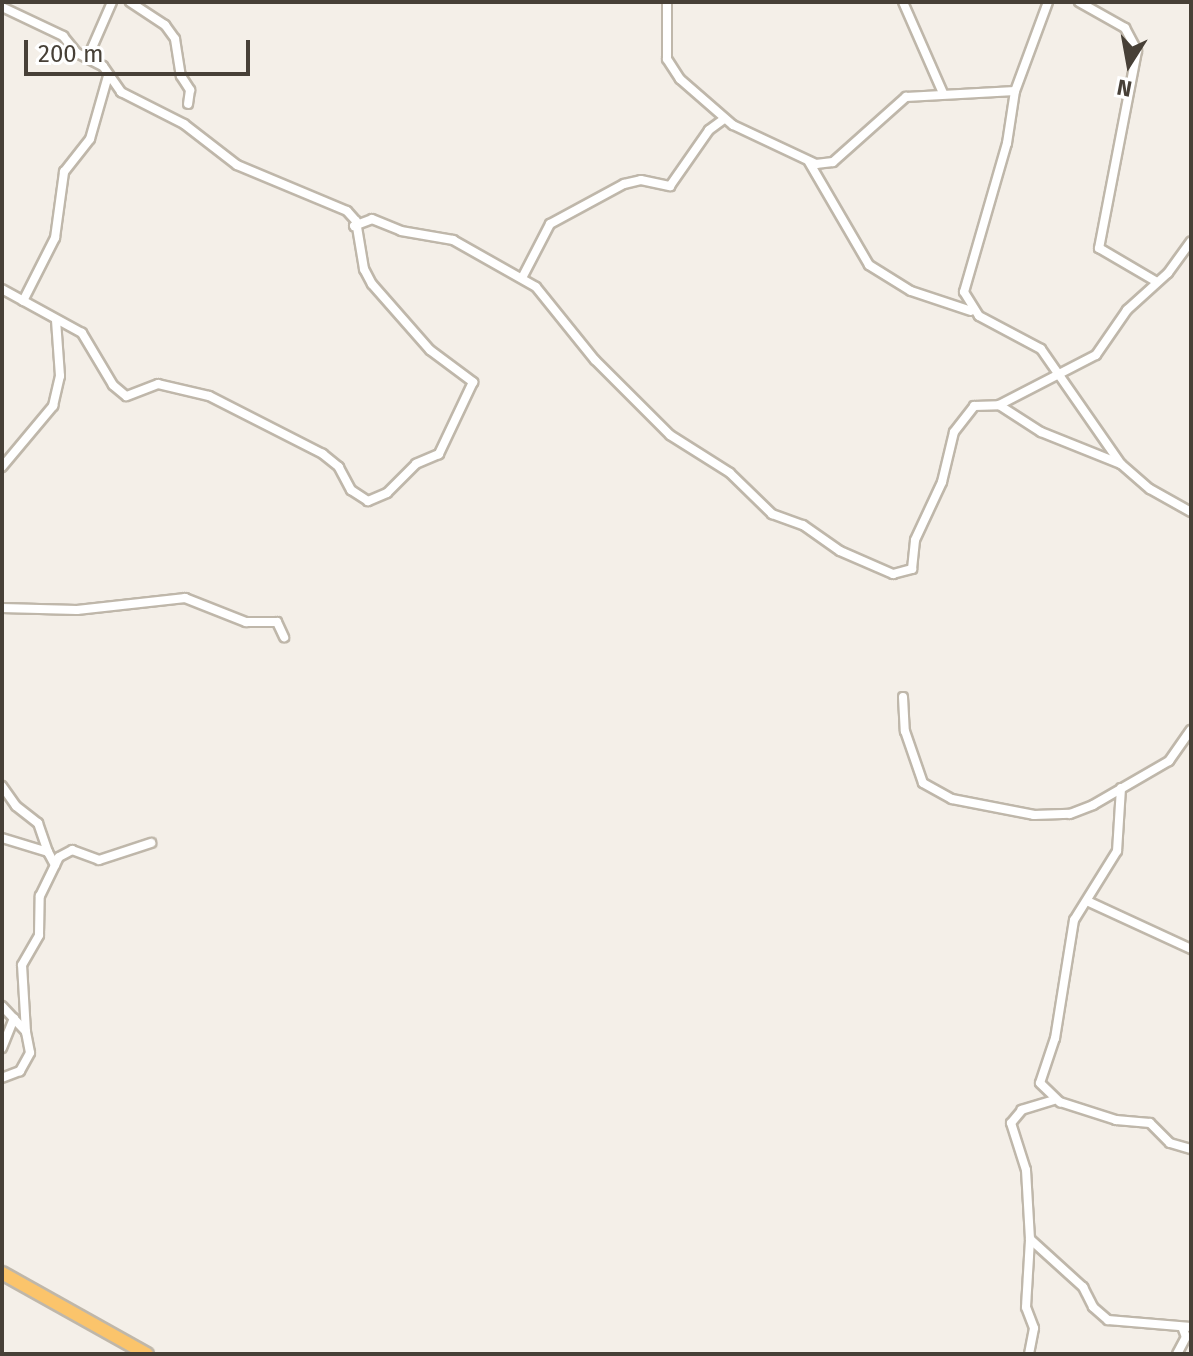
<!DOCTYPE html>
<style>
body{margin:0}
#map{position:relative;width:1193px;height:1356px;overflow:hidden;background:#f4efe8;font-family:"Fira Sans",sans-serif}
div>[style]{position:absolute}
.roads{filter:drop-shadow(2px 0 #bfb7aa) drop-shadow(-2px 0 #bfb7aa) drop-shadow(0 2px #bfb7aa) drop-shadow(0 -2px #bfb7aa)}
.minor>*{height:8px;margin:-4px;padding:0 4px;transform-origin:4px;border-radius:4px;background:#fff}
.highway>*{height:12px;margin:-6px;padding:0 6px;transform-origin:6px;border-radius:6px;background:#fbc46b}
span{translate:-50% -50%;white-space:nowrap;text-align:center;line-height:1.15;-webkit-text-stroke:6px #fff;paint-order:stroke}
.frame{position:absolute;inset:0;border:4px solid #474037;pointer-events:none}
.north{position:absolute;left:1089px;top:24px;width:80px;height:80px;-webkit-text-stroke:6px #fff;paint-order:stroke;rotate:191deg;font-size:22px;font-weight:700;line-height:32px;text-align:center;color:#474037}
.north::after{content:'';display:block;margin:auto;width:28px;height:36px;background:#474037;clip-path:polygon(50% 0,100% 100%,50% 72%,0 100%)}
.scale{position:absolute;left:24px;top:40px;width:226px;height:36px;box-sizing:border-box;border:4px solid #474037;border-top:0;padding-left:10px;font-size:24px;line-height:28px;white-space:nowrap;color:#474037;-webkit-text-stroke:6px #fff;paint-order:stroke}
</style>
<div id="map">
<div class="roads">
<div class="minor">
<div style="left:130px;top:2px;width:42px;rotate:33.3deg"></div>
<div style="left:165px;top:25px;width:17px;rotate:54deg"></div>
<div style="left:175px;top:39px;width:37px;rotate:81deg"></div>
<div style="left:181px;top:76px;width:17px;rotate:57deg"></div>
<div style="left:190px;top:90px;width:14px;rotate:98deg"></div>
<div style="left:667px;top:2px;width:57px;rotate:90deg"></div>
<div style="left:667px;top:59px;width:24px;rotate:57deg"></div>
<div style="left:680px;top:79px;width:70px;rotate:41deg"></div>
<div style="left:733px;top:125px;width:92px;rotate:25.2deg"></div>
<div style="left:816px;top:164px;width:17px;rotate:-7deg"></div>
<div style="left:833px;top:162px;width:98px;rotate:-41.7deg"></div>
<div style="left:906px;top:97px;width:109px;rotate:-3.2deg"></div>
<div style="left:903px;top:2px;width:99px;rotate:66.3deg"></div>
<div style="left:1048px;top:2px;width:95px;rotate:110.3deg"></div>
<div style="left:1015px;top:91px;width:53px;rotate:98.7deg"></div>
<div style="left:1007px;top:143px;width:155px;rotate:106.1deg"></div>
<div style="left:964px;top:292px;width:28px;rotate:58deg"></div>
<div style="left:979px;top:316px;width:70px;rotate:28deg"></div>
<div style="left:1041px;top:349px;width:140px;rotate:55.2deg"></div>
<div style="left:1121px;top:464px;width:38px;rotate:41deg"></div>
<div style="left:1150px;top:489px;width:47px;rotate:29.3deg"></div>
<div style="left:1079px;top:2px;width:53px;rotate:29.5deg"></div>
<div style="left:1125px;top:28px;width:26px;rotate:62deg"></div>
<div style="left:1137px;top:51px;width:201px;rotate:100.9deg"></div>
<div style="left:1099px;top:248px;width:67px;rotate:30.4deg"></div>
<div style="left:2px;top:7px;width:68px;rotate:25.4deg"></div>
<div style="left:63px;top:36px;width:22px;rotate:51deg"></div>
<div style="left:77px;top:53px;width:29px;rotate:27deg"></div>
<div style="left:103px;top:66px;width:32px;rotate:55deg"></div>
<div style="left:121px;top:92px;width:71px;rotate:26.9deg"></div>
<div style="left:184px;top:124px;width:67px;rotate:37.7deg"></div>
<div style="left:237px;top:165px;width:119px;rotate:22.7deg"></div>
<div style="left:347px;top:211px;width:13px;rotate:48deg"></div>
<div style="left:356px;top:221px;width:49px;rotate:80.5deg"></div>
<div style="left:364px;top:269px;width:17px;rotate:62deg"></div>
<div style="left:372px;top:284px;width:88px;rotate:48.7deg"></div>
<div style="left:430px;top:350px;width:54px;rotate:36.7deg"></div>
<div style="left:473px;top:382px;width:80px;rotate:115.3deg"></div>
<div style="left:439px;top:454px;width:25px;rotate:157deg"></div>
<div style="left:416px;top:464px;width:41px;rotate:135deg"></div>
<div style="left:387px;top:493px;width:21px;rotate:157deg"></div>
<div style="left:368px;top:501px;width:20px;rotate:-147deg"></div>
<div style="left:351px;top:490px;width:26px;rotate:-118deg"></div>
<div style="left:339px;top:467px;width:21px;rotate:-141deg"></div>
<div style="left:323px;top:454px;width:128px;rotate:-153deg"></div>
<div style="left:209px;top:396px;width:52px;rotate:-166.8deg"></div>
<div style="left:158px;top:384px;width:34px;rotate:159deg"></div>
<div style="left:126px;top:396px;width:17px;rotate:-140deg"></div>
<div style="left:113px;top:385px;width:61px;rotate:-120.8deg"></div>
<div style="left:82px;top:333px;width:91px;rotate:-151.2deg"></div>
<div style="left:88px;top:57px;width:60px;rotate:-66.4deg"></div>
<div style="left:809px;top:162px;width:119px;rotate:59.8deg"></div>
<div style="left:869px;top:265px;width:49px;rotate:31.8deg"></div>
<div style="left:911px;top:291px;width:63px;rotate:18.4deg"></div>
<div style="left:354px;top:226px;width:19px;rotate:-21deg"></div>
<div style="left:372px;top:219px;width:31px;rotate:22deg"></div>
<div style="left:401px;top:231px;width:53px;rotate:9.8deg"></div>
<div style="left:453px;top:240px;width:95px;rotate:29.5deg"></div>
<div style="left:536px;top:287px;width:94px;rotate:51.1deg"></div>
<div style="left:595px;top:360px;width:106px;rotate:45deg"></div>
<div style="left:670px;top:435px;width:71px;rotate:32.3deg"></div>
<div style="left:730px;top:473px;width:59px;rotate:44.3deg"></div>
<div style="left:772px;top:514px;width:33px;rotate:20deg"></div>
<div style="left:803px;top:525px;width:45px;rotate:35.1deg"></div>
<div style="left:840px;top:551px;width:58px;rotate:23.5deg"></div>
<div style="left:893px;top:574px;width:20px;rotate:-15deg"></div>
<div style="left:912px;top:569px;width:29px;rotate:-84deg"></div>
<div style="left:915px;top:540px;width:64px;rotate:-65deg"></div>
<div style="left:942px;top:482px;width:51px;rotate:-76.5deg"></div>
<div style="left:954px;top:432px;width:33px;rotate:-52deg"></div>
<div style="left:974px;top:406px;width:25px;rotate:-2deg"></div>
<div style="left:999px;top:405px;width:50px;rotate:32.7deg"></div>
<div style="left:1041px;top:432px;width:86px;rotate:21.8deg"></div>
<div style="left:522px;top:278px;width:61px;rotate:-62.6deg"></div>
<div style="left:550px;top:224px;width:84px;rotate:-28.4deg"></div>
<div style="left:624px;top:184px;width:17px;rotate:-13deg"></div>
<div style="left:641px;top:180px;width:30px;rotate:12deg"></div>
<div style="left:670px;top:186px;width:68px;rotate:-55.1deg"></div>
<div style="left:709px;top:130px;width:19px;rotate:-36deg"></div>
<div style="left:23px;top:301px;width:71px;rotate:-63.1deg"></div>
<div style="left:55px;top:238px;width:67px;rotate:-82.2deg"></div>
<div style="left:64px;top:172px;width:42px;rotate:-51.8deg"></div>
<div style="left:90px;top:139px;width:66px;rotate:-74.1deg"></div>
<div style="left:999px;top:405px;width:109px;rotate:-27.3deg"></div>
<div style="left:1096px;top:355px;width:55px;rotate:-55.4deg"></div>
<div style="left:1127px;top:310px;width:55px;rotate:-42.1deg"></div>
<div style="left:1168px;top:273px;width:39px;rotate:-54deg"></div>
<div style="left:2px;top:467px;width:80px;rotate:-50.1deg"></div>
<div style="left:53px;top:406px;width:31px;rotate:-77deg"></div>
<div style="left:60px;top:376px;width:56px;rotate:-94.1deg"></div>
<div style="left:2px;top:608px;width:75px;rotate:1.5deg"></div>
<div style="left:77px;top:610px;width:109px;rotate:-6.3deg"></div>
<div style="left:185px;top:598px;width:66px;rotate:21.5deg"></div>
<div style="left:246px;top:622px;width:31px"></div>
<div style="left:277px;top:622px;width:17px;rotate:65deg"></div>
<div style="left:903px;top:697px;width:34px;rotate:87deg"></div>
<div style="left:905px;top:731px;width:55px;rotate:70.9deg"></div>
<div style="left:923px;top:783px;width:33px;rotate:29deg"></div>
<div style="left:952px;top:799px;width:84px;rotate:11deg"></div>
<div style="left:1034px;top:815px;width:36px;rotate:-2deg"></div>
<div style="left:1070px;top:814px;width:25px;rotate:-21deg"></div>
<div style="left:1093px;top:805px;width:88px;rotate:-30.1deg"></div>
<div style="left:1169px;top:761px;width:38px;rotate:-55deg"></div>
<div style="left:2px;top:786px;width:24px;rotate:55deg"></div>
<div style="left:16px;top:806px;width:28px;rotate:38deg"></div>
<div style="left:38px;top:823px;width:31px;rotate:71deg"></div>
<div style="left:1121px;top:788px;width:63px;rotate:93.6deg"></div>
<div style="left:1117px;top:851px;width:81px;rotate:121.9deg"></div>
<div style="left:1074px;top:920px;width:120px;rotate:99.1deg"></div>
<div style="left:1055px;top:1038px;width:47px;rotate:108.4deg"></div>
<div style="left:1040px;top:1083px;width:28px;rotate:44deg"></div>
<div style="left:1060px;top:1102px;width:59px;rotate:17.8deg"></div>
<div style="left:1116px;top:1120px;width:34px;rotate:5deg"></div>
<div style="left:1150px;top:1123px;width:28px;rotate:45deg"></div>
<div style="left:1170px;top:1143px;width:22px;rotate:16deg"></div>
<div style="left:2px;top:838px;width:48px;rotate:16.9deg"></div>
<div style="left:48px;top:852px;width:15px;rotate:62deg"></div>
<div style="left:1087px;top:901px;width:115px;rotate:24.8deg"></div>
<div style="left:2px;top:1006px;width:35px;rotate:47deg"></div>
<div style="left:26px;top:1032px;width:21px;rotate:79deg"></div>
<div style="left:30px;top:1053px;width:21px;rotate:119deg"></div>
<div style="left:20px;top:1071px;width:19px;rotate:159deg"></div>
<div style="left:26px;top:1032px;width:67px;rotate:-93.4deg"></div>
<div style="left:22px;top:965px;width:34px;rotate:-60deg"></div>
<div style="left:39px;top:935px;width:39px;rotate:-89deg"></div>
<div style="left:40px;top:896px;width:43px;rotate:-64deg"></div>
<div style="left:59px;top:857px;width:15px;rotate:-28deg"></div>
<div style="left:72px;top:850px;width:29px;rotate:20deg"></div>
<div style="left:99px;top:860px;width:55px;rotate:-18.1deg"></div>
<div style="left:2px;top:1048px;width:32px;rotate:-68deg"></div>
<div style="left:1054px;top:1100px;width:34px;rotate:163deg"></div>
<div style="left:1022px;top:1110px;width:17px;rotate:130deg"></div>
<div style="left:1011px;top:1123px;width:49px;rotate:72.3deg"></div>
<div style="left:1026px;top:1170px;width:69px;rotate:86.7deg"></div>
<div style="left:1030px;top:1239px;width:72px;rotate:42.2deg"></div>
<div style="left:1083px;top:1287px;width:22px;rotate:63deg"></div>
<div style="left:1093px;top:1307px;width:20px;rotate:41deg"></div>
<div style="left:1108px;top:1320px;width:83px;rotate:4.8deg"></div>
<div style="left:1029px;top:1354px;width:26px;rotate:-79deg"></div>
<div style="left:1034px;top:1328px;width:22px;rotate:-111deg"></div>
<div style="left:1026px;top:1307px;width:68px;rotate:-86.6deg"></div>
<div style="left:1177px;top:1354px;width:19px;rotate:-62deg"></div>
<div style="left:1186px;top:1337px;width:9px;rotate:-111deg"></div>
</div>
<div class="highway">
<div style="left:2px;top:1273px;width:166px;rotate:29.2deg"></div>
</div>
</div>
<div class="frame"></div>
<div class="north">N</div>
<div class="scale">200 m</div>
</div>
